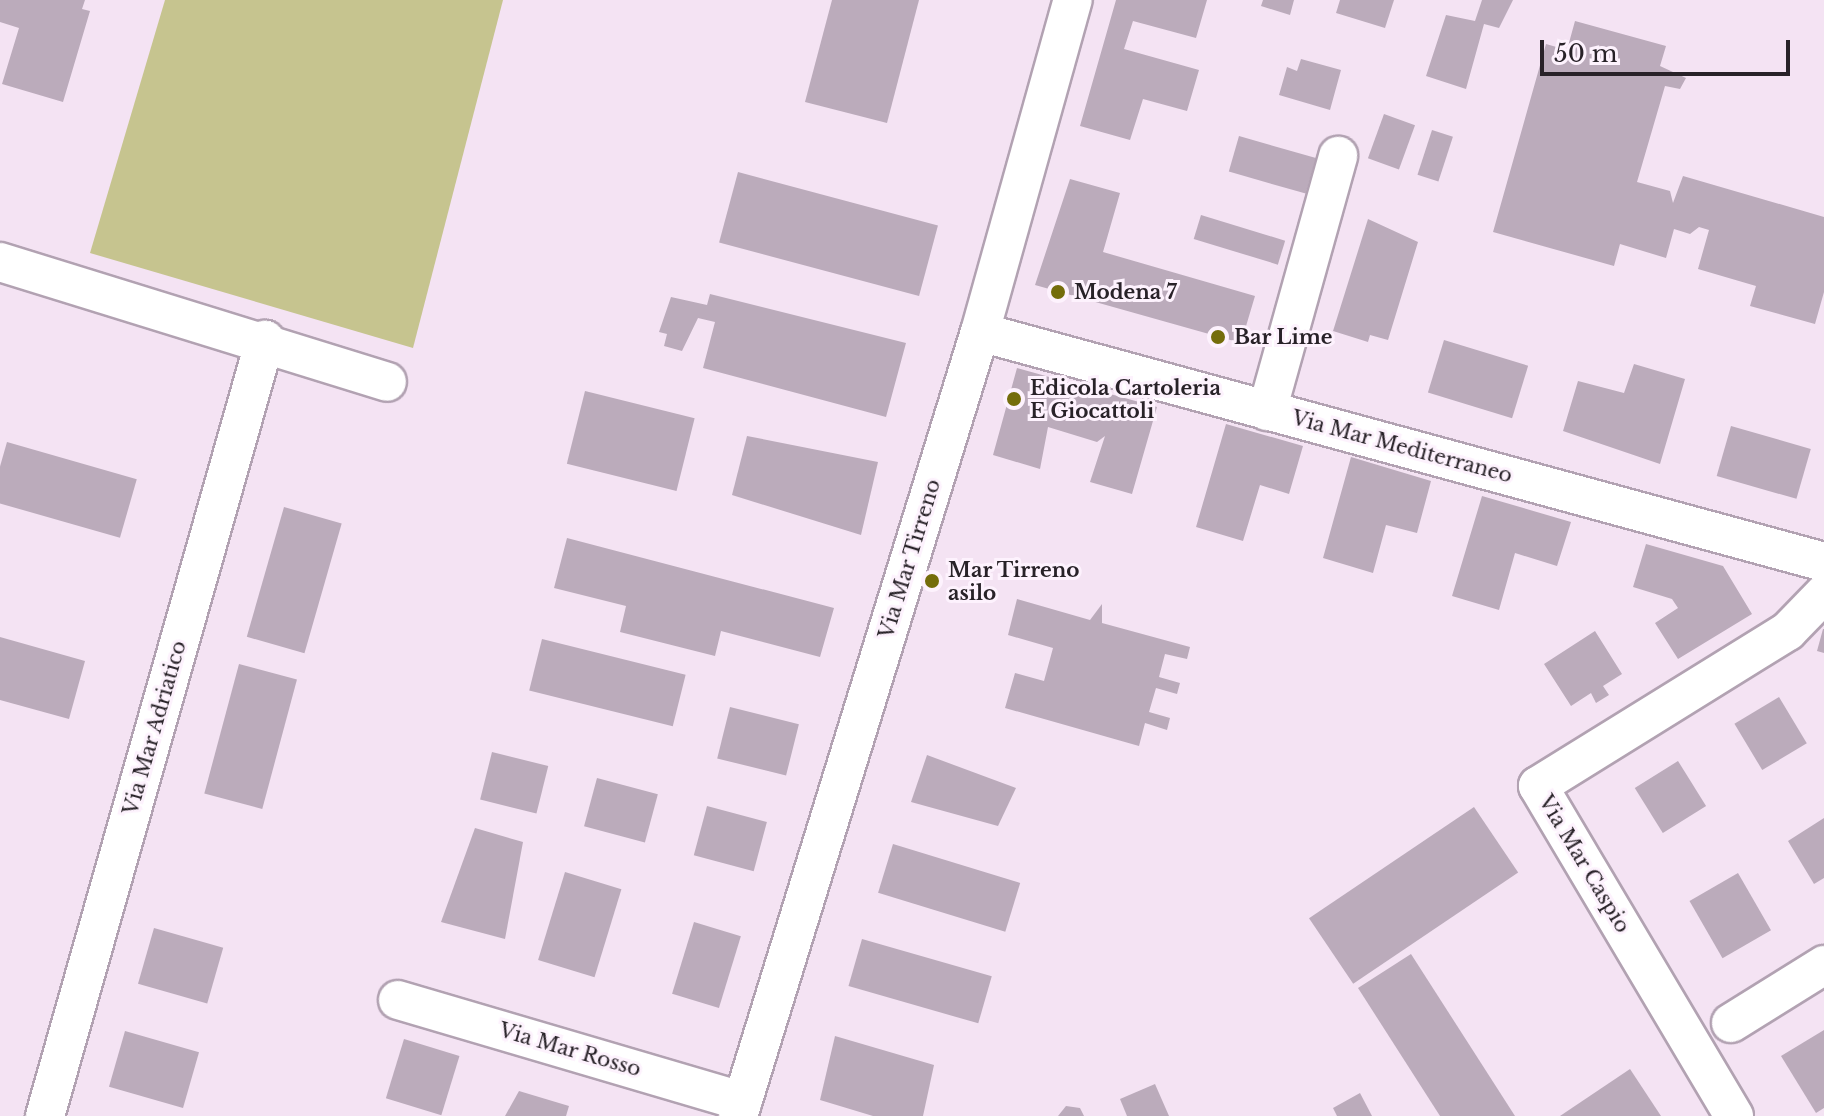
<!DOCTYPE html>
<style>
body{margin:0}
#map{position:relative;width:1824px;height:1116px;overflow:hidden;background:#f4e3f3;font-family:"Libre Baskerville",serif}
div>[style]{position:absolute}
.green>*{inset:0;background:#c6c48f}
.building>*{inset:0;background:#bbabbb;transform-origin:0 0}
.roads{filter:drop-shadow(2px 0 #b2a2b2) drop-shadow(-2px 0 #b2a2b2) drop-shadow(0 2px #b2a2b2) drop-shadow(0 -2px #b2a2b2)}
.minor>*{height:38px;margin:-19px;padding:0 19px;transform-origin:19px;border-radius:19px;background:#fff}
.dots>*{width:22px;height:22px;translate:-50% -50%;box-sizing:border-box;border:4px solid #fdf2fd;border-radius:50%}
span{translate:-50% -50%;white-space:nowrap;text-align:center;line-height:1.15;-webkit-text-stroke:6px #fdf2fd;paint-order:stroke}
.poi-label{font-size:20px;color:#282228;font-weight:700}
.left{translate:0 -50%;text-align:left}
.street-label{font-size:20px;color:#282228}
.scale{position:absolute;left:1540px;top:40px;width:250px;height:36px;box-sizing:border-box;border:4px solid #282228;border-top:0;padding-left:10px;font-size:24px;line-height:28px;white-space:nowrap;color:#282228;-webkit-text-stroke:6px #fdf2fd;paint-order:stroke}
</style>
<div id="map">
<div class="green">
<div style="clip-path:polygon(165px 0,503px 0,413px 348px,90px 253px)"></div>
</div>
<div class="building">
<div style="clip-path:polygon(0 0,85px 0,82px 9px,90px 11px,63px 102px,2px 84px,19px 28px,0 22px)"></div>
<div style="clip-path:polygon(832px 0,919px 0,887px 123px,805px 102px)"></div>
<div style="clip-path:polygon(1116px 0,1207px 0,1196px 38px,1133px 21px,1124px 49px,1199px 70px,1187px 111px,1143px 99px,1130px 140px,1080px 126px)"></div>
<div style="clip-path:polygon(1263px 0,1294px 0,1290px 15px,1261px 6px)"></div>
<div style="clip-path:polygon(1340px 0,1394px 0,1385px 28px,1336px 13px)"></div>
<div style="clip-path:polygon(1482px 0,1513px 0,1499px 28px,1484px 24px,1466px 89px,1426px 76px,1446px 15px,1475px 21px)"></div>
<div style="clip-path:polygon(1575px 21px,1666px 46px,1660px 66px,1686px 78px,1680px 89px,1665px 86px,1637px 182px,1670px 191px,1673px 203px,1683px 176px,1824px 217px,1824px 292px,1815px 324px,1750px 306px,1756px 286px,1698px 269px,1709px 230px,1699px 227px,1690px 234px,1674px 229px,1666px 258px,1620px 244px,1614px 266px,1493px 232px,1546px 44px,1567px 50px)"></div>
<div style="clip-path:polygon(1301px 59px,1341px 70px,1330px 110px,1279px 95px,1287px 67px,1297px 71px)"></div>
<div style="left:1384px;top:114px;width:33px;height:47px;rotate:20deg"></div>
<div style="left:1432px;top:130px;width:22px;height:47px;rotate:18deg"></div>
<div style="left:1239px;top:136px;width:80px;height:37px;rotate:16deg"></div>
<div style="left:738px;top:172px;width:207px;height:73px;rotate:15deg"></div>
<div style="clip-path:polygon(1070px 179px,1120px 193px,1103px 252px,1255px 296px,1241px 343px,1035px 285px)"></div>
<div style="left:1201px;top:215px;width:88px;height:25px;rotate:17deg"></div>
<div style="clip-path:polygon(1368px 219px,1418px 242px,1388px 340px,1370px 335px,1368px 342px,1333px 331px)"></div>
<div style="clip-path:polygon(710px 294px,906px 343px,886px 417px,703px 368px,715px 322px,698px 318px,682px 351px,664px 346px,667px 334px,659px 332px,671px 297px,707px 305px)"></div>
<div style="left:1444px;top:340px;width:88px;height:55px;rotate:17deg"></div>
<div style="clip-path:polygon(1634px 364px,1685px 379px,1660px 464px,1563px 431px,1578px 381px,1624px 393px)"></div>
<div style="clip-path:polygon(1017px 368px,1157px 407px,1132px 494px,1090px 482px,1105px 436px,1097px 442px,1048px 427px,1040px 469px,993px 455px)"></div>
<div style="left:585px;top:391px;width:113px;height:75px;rotate:14deg"></div>
<div style="clip-path:polygon(1226px 424px,1303px 446px,1289px 494px,1260px 485px,1243px 541px,1196px 527px)"></div>
<div style="left:1731px;top:426px;width:83px;height:52px;rotate:16deg"></div>
<div style="clip-path:polygon(747px 436px,878px 462px,861px 535px,732px 495px)"></div>
<div style="left:7px;top:442px;width:135px;height:61px;rotate:16deg"></div>
<div style="clip-path:polygon(1351px 457px,1431px 481px,1417px 533px,1386px 525px,1373px 573px,1323px 558px)"></div>
<div style="clip-path:polygon(1482px 496px,1571px 522px,1557px 566px,1515px 553px,1499px 610px,1452px 596px)"></div>
<div style="left:284px;top:507px;width:60px;height:135px;rotate:16deg"></div>
<div style="clip-path:polygon(567px 538px,834px 608px,820px 657px,721px 631px,715px 656px,620px 632px,626px 606px,554px 588px)"></div>
<div style="clip-path:polygon(1646px 544px,1723px 566px,1752px 614px,1678px 659px,1655px 623px,1678px 608px,1672px 599px,1633px 587px)"></div>
<div style="clip-path:polygon(1017px 599px,1090px 620px,1102px 604px,1102px 623px,1190px 647px,1187px 659px,1165px 654px,1159px 677px,1180px 683px,1177px 694px,1156px 688px,1149px 712px,1170px 718px,1167px 730px,1145px 723px,1139px 746px,1005px 708px,1015px 673px,1044px 681px,1053px 648px,1008px 635px)"></div>
<div style="clip-path:polygon(1823px 629px,1824px 629px,1824px 653px,1817px 651px)"></div>
<div style="clip-path:polygon(1595px 631px,1622px 674px,1603px 686px,1609px 695px,1596px 703px,1591px 693px,1571px 706px,1544px 664px)"></div>
<div style="clip-path:polygon(0 637px,85px 661px,69px 719px,0 700px)"></div>
<div style="left:542px;top:639px;width:148px;height:53px;rotate:14deg"></div>
<div style="left:239px;top:664px;width:60px;height:134px;rotate:15deg"></div>
<div style="left:1779px;top:697px;width:54px;height:52px;rotate:59deg"></div>
<div style="left:730px;top:707px;width:71px;height:53px;rotate:14deg"></div>
<div style="left:492px;top:752px;width:58px;height:49px;rotate:14deg"></div>
<div style="clip-path:polygon(927px 755px,1016px 788px,998px 826px,911px 802px)"></div>
<div style="left:1678px;top:761px;width:53px;height:51px;rotate:58deg"></div>
<div style="left:597px;top:778px;width:63px;height:50px;rotate:15deg"></div>
<div style="left:707px;top:806px;width:62px;height:51px;rotate:15deg"></div>
<div style="left:1474px;top:807px;width:79px;height:199px;rotate:56deg"></div>
<div style="clip-path:polygon(1824px 818px,1824px 878px,1814px 884px,1788px 841px)"></div>
<div style="clip-path:polygon(475px 828px,523px 842px,505px 939px,441px 922px)"></div>
<div style="left:893px;top:844px;width:133px;height:51px;rotate:17deg"></div>
<div style="left:565px;top:872px;width:59px;height:92px;rotate:17deg"></div>
<div style="left:1738px;top:873px;width:66px;height:56px;rotate:60deg"></div>
<div style="left:694px;top:922px;width:49px;height:75px;rotate:17deg"></div>
<div style="left:154px;top:928px;width:72px;height:58px;rotate:16deg"></div>
<div style="left:862px;top:939px;width:135px;height:49px;rotate:16deg"></div>
<div style="clip-path:polygon(1411px 954px,1515px 1116px,1440px 1116px,1358px 988px)"></div>
<div style="clip-path:polygon(1824px 1030px,1824px 1108px,1816px 1113px,1781px 1056px)"></div>
<div style="left:125px;top:1031px;width:77px;height:58px;rotate:16deg"></div>
<div style="clip-path:polygon(835px 1036px,934px 1065px,923px 1116px,873px 1116px,820px 1100px)"></div>
<div style="left:404px;top:1039px;width:58px;height:62px;rotate:17deg"></div>
<div style="clip-path:polygon(1630px 1069px,1661px 1116px,1560px 1116px)"></div>
<div style="clip-path:polygon(1155px 1084px,1169px 1116px,1127px 1116px,1120px 1099px)"></div>
<div style="clip-path:polygon(519px 1091px,569px 1106px,566px 1116px,505px 1116px)"></div>
<div style="clip-path:polygon(1360px 1093px,1372px 1116px,1337px 1116px,1333px 1108px)"></div>
<div style="clip-path:polygon(1066px 1106px,1080px 1108px,1084px 1116px,1058px 1116px)"></div>
</div>
<div class="roads">
<div class="minor">
<div style="left:0;top:262px;width:405px;rotate:17.2deg"></div>
<div style="left:980px;top:332px;width:875px;rotate:15.24deg"></div>
<div style="left:1267px;top:411px;width:265px;rotate:-74.4deg"></div>
<div style="left:398px;top:1000px;width:359px;rotate:16.4deg"></div>
<div style="left:1731px;top:1023px;width:110px;rotate:-31.9deg"></div>
<div style="left:45px;top:1116px;width:807px;rotate:-74.17deg"></div>
<div style="left:738px;top:1116px;width:820px;rotate:-72.85deg"></div>
<div style="left:980px;top:332px;width:345px;rotate:-74.4deg"></div>
<div style="left:1734px;top:1116px;width:384px;rotate:-120.7deg"></div>
<div style="left:1538px;top:786px;width:294px;rotate:-31.8deg"></div>
<div style="left:1788px;top:631px;width:52px;rotate:-45.8deg"></div>
</div>
</div>
<div class="dots">
<div style="left:1058px;top:292px;background:#746d0b"></div>
<div style="left:1218px;top:337px;background:#746d0b"></div>
<div style="left:1014px;top:399px;background:#746d0b"></div>
<div style="left:932px;top:581px;background:#746d0b"></div>
</div>
<div class="poi-label">
<span class="left" style="left:1074px;top:292px">Modena 7</span>
<span class="left" style="left:1234px;top:337px">Bar Lime</span>
<span class="left" style="left:1030px;top:400px">Edicola Cartoleria<br>E Giocattoli</span>
<span class="left" style="left:948px;top:582px">Mar Tirreno<br>asilo</span>
</div>
<div class="street-label">
<span style="left:1402px;top:447px;rotate:15deg">Via Mar Mediterraneo</span>
<span style="left:910px;top:559px;rotate:-73deg">Via Mar Tirreno</span>
<span style="left:155px;top:728px;rotate:-74deg">Via Mar Adriatico</span>
<span style="left:1584px;top:864px;rotate:59deg">Via Mar Caspio</span>
<span style="left:570px;top:1050px;rotate:16deg">Via Mar Rosso</span>
</div>
<div class="scale">50 m</div>
</div>
